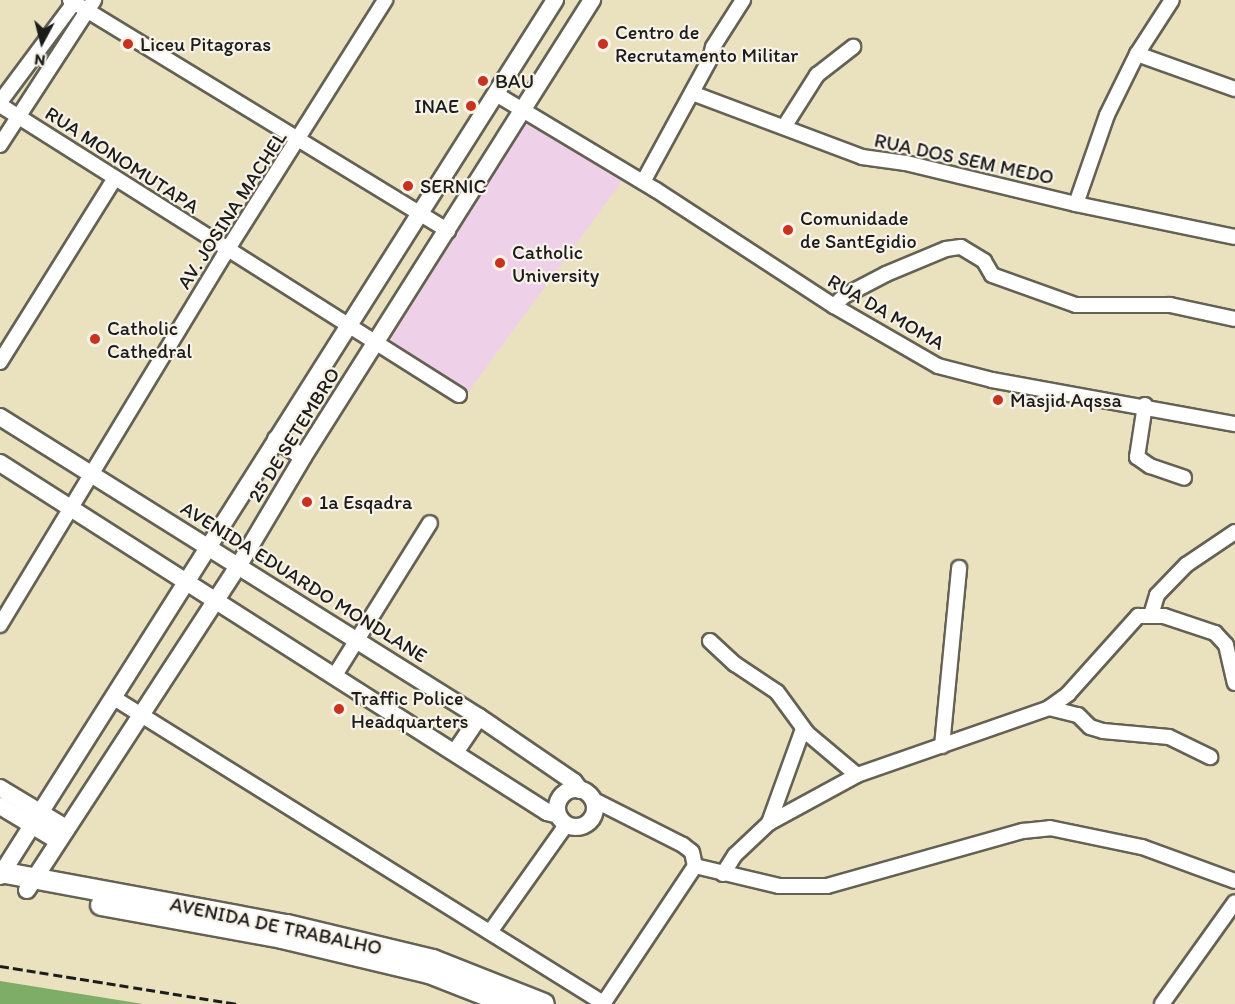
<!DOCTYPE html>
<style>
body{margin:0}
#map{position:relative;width:1235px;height:1004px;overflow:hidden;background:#eae1bf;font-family:Itim,sans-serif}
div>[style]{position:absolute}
.built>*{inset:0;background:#eed0e8}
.forest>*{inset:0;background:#7ead67}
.roads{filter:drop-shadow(2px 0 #646155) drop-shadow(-2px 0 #646155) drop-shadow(0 2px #646155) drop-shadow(0 -2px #646155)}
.minor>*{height:14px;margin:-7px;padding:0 7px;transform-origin:7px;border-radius:7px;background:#fff}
.major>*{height:16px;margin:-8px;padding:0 8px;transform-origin:8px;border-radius:8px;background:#fff}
.major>.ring{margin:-8px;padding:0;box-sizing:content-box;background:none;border:16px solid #fff;border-radius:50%}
.highway>*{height:20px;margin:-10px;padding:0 10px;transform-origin:10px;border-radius:10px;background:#fff}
.rail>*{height:3px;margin-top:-1.5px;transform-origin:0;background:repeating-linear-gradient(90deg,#1c1c1c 0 9px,transparent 0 13.5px)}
.dots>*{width:16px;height:16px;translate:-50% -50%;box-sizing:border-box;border:3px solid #f7f3e8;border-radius:50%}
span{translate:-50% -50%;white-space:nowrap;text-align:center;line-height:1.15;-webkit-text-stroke:4.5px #f7f3e8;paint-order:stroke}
.poi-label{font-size:20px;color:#1c1c1c}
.left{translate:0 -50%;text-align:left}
.right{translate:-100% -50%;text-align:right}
.street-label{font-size:20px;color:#1c1c1c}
.north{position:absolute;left:12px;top:12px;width:60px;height:60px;-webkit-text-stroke:4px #f7f3e8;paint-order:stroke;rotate:187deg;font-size:16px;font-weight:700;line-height:24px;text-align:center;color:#1c1c1c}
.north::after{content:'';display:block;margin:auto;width:21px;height:27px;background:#1c1c1c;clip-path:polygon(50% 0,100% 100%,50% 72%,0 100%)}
</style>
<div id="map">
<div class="built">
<div style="clip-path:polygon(527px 122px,622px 181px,466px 395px,387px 345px)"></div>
</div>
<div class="forest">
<div style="clip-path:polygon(0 981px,143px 1004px,0 1004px)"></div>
</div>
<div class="roads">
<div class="minor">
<div style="left:70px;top:0;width:443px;rotate:31.4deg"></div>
<div style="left:1137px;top:54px;width:104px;rotate:19.7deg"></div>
<div style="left:692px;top:93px;width:182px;rotate:20.6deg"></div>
<div style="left:862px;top:157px;width:44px;rotate:7.8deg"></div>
<div style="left:906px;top:163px;width:175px;rotate:13.6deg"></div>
<div style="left:1076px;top:204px;width:162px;rotate:11.7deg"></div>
<div style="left:496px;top:94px;width:187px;rotate:31deg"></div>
<div style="left:656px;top:190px;width:212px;rotate:33.1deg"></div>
<div style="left:834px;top:306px;width:120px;rotate:30deg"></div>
<div style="left:938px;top:366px;width:56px;rotate:14.5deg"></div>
<div style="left:992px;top:380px;width:247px;rotate:10.3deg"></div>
<div style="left:0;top:102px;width:127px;rotate:-53.3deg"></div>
<div style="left:0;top:105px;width:543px;rotate:32.29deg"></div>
<div style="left:784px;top:127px;width:62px;rotate:-57.6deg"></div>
<div style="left:817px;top:75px;width:46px;rotate:-37.9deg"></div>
<div style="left:0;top:145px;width:173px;rotate:-57deg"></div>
<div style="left:643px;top:182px;width:140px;rotate:-61.4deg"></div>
<div style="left:710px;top:59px;width:12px;rotate:-76deg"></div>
<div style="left:713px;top:47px;width:56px;rotate:-57.4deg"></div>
<div style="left:1076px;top:204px;width:94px;rotate:-70.8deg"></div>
<div style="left:1107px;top:115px;width:68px;rotate:-63.8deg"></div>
<div style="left:1137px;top:54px;width:64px;rotate:-57.1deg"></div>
<div style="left:834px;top:306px;width:14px;rotate:-45deg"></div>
<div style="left:844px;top:296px;width:47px;rotate:-27.6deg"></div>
<div style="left:886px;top:274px;width:65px;rotate:-22.6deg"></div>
<div style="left:946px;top:249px;width:15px;rotate:-8deg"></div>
<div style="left:961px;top:247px;width:27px;rotate:31deg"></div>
<div style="left:984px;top:261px;width:16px;rotate:60deg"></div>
<div style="left:992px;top:275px;width:89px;rotate:19.7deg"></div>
<div style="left:1076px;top:305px;width:94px"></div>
<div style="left:1170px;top:305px;width:66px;rotate:12.2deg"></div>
<div style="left:0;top:362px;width:217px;rotate:-58deg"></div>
<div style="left:1145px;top:405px;width:53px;rotate:98.7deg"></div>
<div style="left:1137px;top:457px;width:16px;rotate:35deg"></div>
<div style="left:1150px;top:466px;width:36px;rotate:19deg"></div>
<div style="left:1151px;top:615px;width:21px;rotate:-73deg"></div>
<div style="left:1157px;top:595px;width:42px;rotate:-46deg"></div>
<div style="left:1186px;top:565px;width:59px;rotate:-34deg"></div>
<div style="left:0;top:625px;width:433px;rotate:-58.8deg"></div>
<div style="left:224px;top:255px;width:302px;rotate:-57.7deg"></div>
<div style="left:710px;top:641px;width:34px;rotate:43deg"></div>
<div style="left:735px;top:664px;width:50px;rotate:33.7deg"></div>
<div style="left:777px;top:692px;width:51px;rotate:53.8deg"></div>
<div style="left:807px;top:733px;width:65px;rotate:40deg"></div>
<div style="left:335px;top:675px;width:179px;rotate:-58deg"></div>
<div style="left:114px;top:698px;width:576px;rotate:31.95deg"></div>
<div style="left:1049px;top:708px;width:30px;rotate:14deg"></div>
<div style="left:1078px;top:715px;width:17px;rotate:45deg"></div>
<div style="left:1090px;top:727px;width:14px;rotate:17deg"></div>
<div style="left:1103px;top:731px;width:66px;rotate:5.2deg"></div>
<div style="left:1169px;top:737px;width:46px;rotate:26deg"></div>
<div style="left:942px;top:746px;width:179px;rotate:-84.5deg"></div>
<div style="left:592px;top:799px;width:102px;rotate:26.8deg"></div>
<div style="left:683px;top:845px;width:11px;rotate:38deg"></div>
<div style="left:692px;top:852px;width:14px;rotate:78deg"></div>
<div style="left:695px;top:866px;width:166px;rotate:123.7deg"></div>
<div style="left:769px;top:823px;width:100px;rotate:-70.1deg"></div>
<div style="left:695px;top:866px;width:86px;rotate:13.4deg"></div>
<div style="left:779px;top:886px;width:48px"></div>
<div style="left:827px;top:886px;width:204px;rotate:-15.7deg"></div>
<div style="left:1023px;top:831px;width:27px;rotate:-6deg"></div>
<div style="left:1050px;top:828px;width:94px;rotate:11.7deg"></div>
<div style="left:1142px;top:847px;width:99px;rotate:20.1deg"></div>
<div style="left:723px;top:874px;width:22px;rotate:-58deg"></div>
<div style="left:735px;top:855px;width:47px;rotate:-43.3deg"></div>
<div style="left:769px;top:823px;width:100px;rotate:-28.6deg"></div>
<div style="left:857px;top:775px;width:203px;rotate:-19.2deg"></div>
<div style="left:1049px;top:708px;width:24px;rotate:-36deg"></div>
<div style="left:1068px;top:694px;width:105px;rotate:-48.1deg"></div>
<div style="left:1138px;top:616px;width:26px"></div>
<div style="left:1164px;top:616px;width:54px;rotate:18.4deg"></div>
<div style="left:1215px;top:633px;width:16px;rotate:47deg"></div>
<div style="left:1226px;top:645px;width:39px;rotate:77deg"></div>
<div style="left:490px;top:932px;width:131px;rotate:-54.6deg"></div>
<div style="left:1162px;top:1004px;width:125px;rotate:-54.4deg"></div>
</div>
<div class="major">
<div style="left:0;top:417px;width:565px;rotate:32.06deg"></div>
<div style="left:479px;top:717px;width:115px;rotate:34.4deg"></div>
<div style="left:574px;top:782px;width:10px;rotate:53deg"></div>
<div style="left:276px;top:439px;width:32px;rotate:34deg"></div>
<div style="left:0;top:463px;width:649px;rotate:32.54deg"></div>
<div style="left:547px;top:812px;width:11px;rotate:15deg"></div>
<div style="left:456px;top:751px;width:41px;rotate:-55.9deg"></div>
<div style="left:0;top:788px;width:77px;rotate:31.2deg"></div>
<div class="ring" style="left:557px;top:789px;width:22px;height:22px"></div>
<div style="left:0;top:806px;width:68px;rotate:31.1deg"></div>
<div style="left:0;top:876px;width:1037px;rotate:-57.64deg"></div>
<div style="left:27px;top:890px;width:388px;rotate:-56.9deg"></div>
<div style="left:239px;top:565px;width:126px;rotate:-59.3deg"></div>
<div style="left:303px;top:457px;width:541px;rotate:-57.69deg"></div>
</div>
<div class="highway">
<div style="left:0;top:872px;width:292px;rotate:10.5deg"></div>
<div style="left:287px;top:925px;width:150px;rotate:13.5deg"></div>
<div style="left:433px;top:960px;width:119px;rotate:21.6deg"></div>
<div style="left:101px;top:905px;width:184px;rotate:10.3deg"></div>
<div style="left:282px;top:938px;width:151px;rotate:13.4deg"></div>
<div style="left:429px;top:973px;width:85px;rotate:21.4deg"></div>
</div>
</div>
<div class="rail">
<div style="left:0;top:966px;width:239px;rotate:9.1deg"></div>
</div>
<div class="dots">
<div style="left:128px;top:44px;background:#c8321e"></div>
<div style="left:603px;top:44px;background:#c8321e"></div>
<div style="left:483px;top:81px;background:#c8321e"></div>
<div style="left:471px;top:106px;background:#c8321e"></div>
<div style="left:408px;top:186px;background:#c8321e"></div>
<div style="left:788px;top:230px;background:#c8321e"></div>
<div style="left:500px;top:263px;background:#c8321e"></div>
<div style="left:95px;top:339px;background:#c8321e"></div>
<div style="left:998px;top:400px;background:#c8321e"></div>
<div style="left:307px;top:502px;background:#c8321e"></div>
<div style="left:339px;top:709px;background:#c8321e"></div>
</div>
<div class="poi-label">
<span class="left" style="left:615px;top:44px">Centro de<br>Recrutamento Militar</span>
<span class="left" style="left:140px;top:44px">Liceu Pitagoras</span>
<span class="left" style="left:495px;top:81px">BAU</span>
<span class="right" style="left:459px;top:106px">INAE</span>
<span class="left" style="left:420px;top:186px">SERNIC</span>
<span class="left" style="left:800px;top:230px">Comunidade<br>de SantEgidio</span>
<span class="left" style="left:512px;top:264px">Catholic<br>University</span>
<span class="left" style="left:107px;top:340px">Catholic<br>Cathedral</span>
<span class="left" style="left:1010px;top:400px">Masjid Aqssa</span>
<span class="left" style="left:319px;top:502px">1a Esqadra</span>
<span class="left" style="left:351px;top:710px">Traffic Police<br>Headquarters</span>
</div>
<div class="street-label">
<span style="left:964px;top:159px;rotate:12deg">RUA DOS SEM MEDO</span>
<span style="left:122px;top:160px;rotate:33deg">RUA MONOMUTAPA</span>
<span style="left:232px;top:210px;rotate:-57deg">AV. JOSINA MACHEL</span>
<span style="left:886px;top:312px;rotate:30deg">RUA DA MOMA</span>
<span style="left:294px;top:435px;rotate:-58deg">25 DE SETEMBRO</span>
<span style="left:304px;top:582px;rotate:32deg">AVENIDA EDUARDO MONDLANE</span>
<span style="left:276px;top:926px;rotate:12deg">AVENIDA DE TRABALHO</span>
</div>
<div class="north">N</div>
</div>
